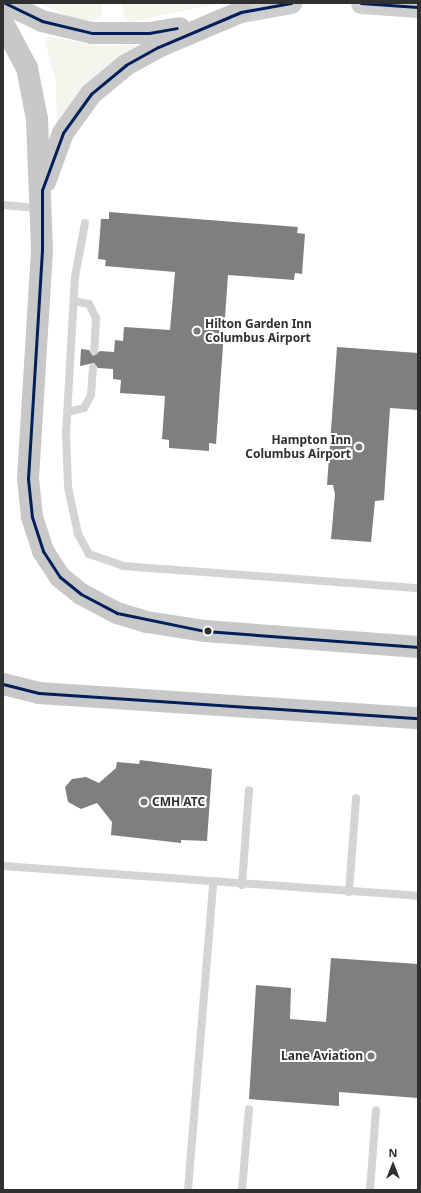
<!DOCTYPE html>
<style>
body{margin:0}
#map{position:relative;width:421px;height:1193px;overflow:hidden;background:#fff;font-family:"Noto Sans",sans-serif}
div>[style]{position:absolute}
.green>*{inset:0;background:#f2f6ec}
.building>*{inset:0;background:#7f7f7f}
.lane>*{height:8px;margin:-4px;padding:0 4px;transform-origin:4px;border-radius:4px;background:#d4d4d4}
.secondary>*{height:21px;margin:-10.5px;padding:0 10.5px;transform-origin:10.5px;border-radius:10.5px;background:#cecece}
.primary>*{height:22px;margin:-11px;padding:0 11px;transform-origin:11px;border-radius:11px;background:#c8c8c8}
.bus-1>*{height:3px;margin:-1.5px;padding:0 1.5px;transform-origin:1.5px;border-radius:1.5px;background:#00205b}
.dots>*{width:11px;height:11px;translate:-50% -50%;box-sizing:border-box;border:2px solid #fff;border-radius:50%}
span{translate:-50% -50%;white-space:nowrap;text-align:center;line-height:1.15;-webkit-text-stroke:4px #fff;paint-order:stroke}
.poi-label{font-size:12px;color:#303030;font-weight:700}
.left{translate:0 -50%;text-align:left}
.right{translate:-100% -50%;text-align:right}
.frame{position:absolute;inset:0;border:4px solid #303030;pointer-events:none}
.north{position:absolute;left:373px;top:1145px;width:40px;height:40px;-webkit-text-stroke:3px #fff;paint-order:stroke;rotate:0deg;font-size:11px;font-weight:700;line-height:16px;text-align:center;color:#303030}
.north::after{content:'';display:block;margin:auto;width:14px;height:18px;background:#303030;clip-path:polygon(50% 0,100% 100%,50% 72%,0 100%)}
</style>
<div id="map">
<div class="green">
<div style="clip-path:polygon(38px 3px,102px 3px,102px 15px,96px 21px,73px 18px)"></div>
<div style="clip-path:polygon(123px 3px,221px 3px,130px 22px,123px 14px)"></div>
<div style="clip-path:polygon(50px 37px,100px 46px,134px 45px,136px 50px,57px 126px,56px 82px,45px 40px)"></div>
</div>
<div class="building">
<div style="clip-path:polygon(109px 212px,298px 227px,297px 233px,305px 234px,302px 274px,295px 273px,294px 280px,228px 275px,216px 444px,209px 443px,209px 451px,169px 448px,169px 440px,162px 439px,165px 396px,120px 393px,121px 380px,113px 379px,113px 369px,98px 368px,94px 363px,80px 366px,81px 349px,89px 350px,93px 356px,100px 351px,114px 352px,115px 340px,123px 341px,124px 327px,170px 330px,175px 272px,105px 266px,106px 260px,98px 259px,101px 219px,109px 219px)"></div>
<div style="clip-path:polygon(337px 347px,418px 353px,418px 410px,390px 408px,384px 500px,375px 501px,371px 542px,331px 539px,335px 494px,333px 485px,327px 485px)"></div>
<div style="clip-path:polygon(140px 760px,212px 769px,207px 841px,181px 840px,181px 843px,111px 835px,112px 822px,97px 803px,81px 809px,68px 802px,65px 787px,72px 779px,86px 777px,99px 783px,116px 768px,117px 762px,139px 764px)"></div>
<div style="clip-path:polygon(331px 958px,418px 964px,418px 1098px,339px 1092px,339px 1106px,249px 1099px,256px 985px,291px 988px,290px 1019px,326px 1022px)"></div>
</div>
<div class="lane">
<div style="left:3px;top:205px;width:37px;rotate:5deg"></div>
<div style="left:85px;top:223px;width:55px;rotate:100.5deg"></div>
<div style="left:75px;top:277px;width:155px;rotate:93.3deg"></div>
<div style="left:66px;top:432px;width:55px;rotate:87.9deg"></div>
<div style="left:68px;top:487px;width:48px;rotate:78deg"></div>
<div style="left:78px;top:534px;width:23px;rotate:61deg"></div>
<div style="left:89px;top:554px;width:36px;rotate:19deg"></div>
<div style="left:123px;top:566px;width:296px;rotate:4.3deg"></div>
<div style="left:74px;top:301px;width:15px;rotate:11deg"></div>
<div style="left:89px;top:304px;width:16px;rotate:63deg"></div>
<div style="left:96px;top:318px;width:33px;rotate:93deg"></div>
<div style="left:67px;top:412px;width:17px;rotate:-13deg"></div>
<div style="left:84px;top:408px;width:15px;rotate:-62deg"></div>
<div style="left:91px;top:395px;width:27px;rotate:-86deg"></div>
<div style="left:3px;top:866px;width:416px;rotate:4.1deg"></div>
<div style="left:242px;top:885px;width:95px;rotate:-85.8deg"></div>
<div style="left:349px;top:892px;width:94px;rotate:-85.7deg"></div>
<div style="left:188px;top:1190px;width:308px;rotate:-85.3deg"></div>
<div style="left:242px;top:1190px;width:81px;rotate:-85.1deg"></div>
<div style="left:370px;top:1190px;width:80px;rotate:-85.7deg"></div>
</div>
<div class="secondary">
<div style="left:361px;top:3px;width:57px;rotate:4deg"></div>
<div style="left:241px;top:12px;width:51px;rotate:-10.2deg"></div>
</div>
<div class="primary">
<div style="left:5px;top:3px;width:41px;rotate:25.9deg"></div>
<div style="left:42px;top:21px;width:51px;rotate:13.5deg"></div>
<div style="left:92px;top:33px;width:57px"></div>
<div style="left:149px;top:33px;width:31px;rotate:-9deg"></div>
<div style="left:3px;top:23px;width:51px;rotate:61.9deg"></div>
<div style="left:27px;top:68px;width:52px;rotate:78.9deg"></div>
<div style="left:37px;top:119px;width:131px;rotate:87.8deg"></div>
<div style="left:42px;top:250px;width:229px;rotate:93.5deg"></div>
<div style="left:28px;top:479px;width:38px;rotate:84deg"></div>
<div style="left:32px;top:517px;width:36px;rotate:72deg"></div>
<div style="left:43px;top:551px;width:31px;rotate:57deg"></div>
<div style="left:60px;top:577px;width:27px;rotate:39deg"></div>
<div style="left:81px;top:594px;width:41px;rotate:27.8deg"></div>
<div style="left:117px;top:613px;width:31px;rotate:17deg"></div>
<div style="left:147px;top:622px;width:59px;rotate:8.8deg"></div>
<div style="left:205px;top:631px;width:214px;rotate:4.3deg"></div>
<div style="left:45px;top:182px;width:52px;rotate:-69.8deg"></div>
<div style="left:63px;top:133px;width:48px;rotate:-54.3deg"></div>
<div style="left:91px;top:94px;width:45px;rotate:-39.6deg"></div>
<div style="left:126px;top:65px;width:37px;rotate:-29deg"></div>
<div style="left:158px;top:47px;width:90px;rotate:-22.9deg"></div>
<div style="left:3px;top:684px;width:37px;rotate:14deg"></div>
<div style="left:39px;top:693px;width:380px;rotate:3.8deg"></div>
</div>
<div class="bus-1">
<div style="left:5px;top:3px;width:41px;rotate:25.9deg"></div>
<div style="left:42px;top:21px;width:51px;rotate:13.5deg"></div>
<div style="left:92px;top:33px;width:57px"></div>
<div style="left:149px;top:33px;width:28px;rotate:-10deg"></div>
<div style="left:291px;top:3px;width:51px;rotate:169.8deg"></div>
<div style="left:241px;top:12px;width:90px;rotate:157.1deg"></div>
<div style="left:158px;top:47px;width:37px;rotate:151deg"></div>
<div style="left:126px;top:65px;width:45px;rotate:140.4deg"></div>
<div style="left:91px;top:94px;width:48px;rotate:125.7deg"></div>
<div style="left:63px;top:133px;width:61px;rotate:110.2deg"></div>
<div style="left:42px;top:190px;width:60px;rotate:90deg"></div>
<div style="left:42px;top:250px;width:229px;rotate:93.5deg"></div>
<div style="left:28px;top:479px;width:38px;rotate:84deg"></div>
<div style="left:32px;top:517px;width:36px;rotate:72deg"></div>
<div style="left:43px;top:551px;width:31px;rotate:57deg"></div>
<div style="left:60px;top:577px;width:27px;rotate:39deg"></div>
<div style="left:81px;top:594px;width:41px;rotate:27.8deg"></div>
<div style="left:117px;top:613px;width:90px;rotate:11.6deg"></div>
<div style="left:205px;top:631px;width:214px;rotate:4.3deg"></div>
<div style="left:361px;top:3px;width:57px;rotate:4deg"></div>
<div style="left:3px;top:684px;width:37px;rotate:14deg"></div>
<div style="left:39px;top:693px;width:380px;rotate:3.8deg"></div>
</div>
<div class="dots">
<div style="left:197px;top:331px;background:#787878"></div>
<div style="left:359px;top:447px;background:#787878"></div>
<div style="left:208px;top:631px;background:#303030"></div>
<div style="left:144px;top:802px;background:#787878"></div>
<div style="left:371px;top:1056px;background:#787878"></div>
</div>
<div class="poi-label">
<span class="left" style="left:205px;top:331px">Hilton Garden Inn<br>Columbus Airport</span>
<span class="right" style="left:351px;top:447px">Hampton Inn<br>Columbus Airport</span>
<span class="left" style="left:152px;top:802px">CMH ATC</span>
<span class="right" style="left:363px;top:1056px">Lane Aviation</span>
</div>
<div class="frame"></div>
<div class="north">N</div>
</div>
